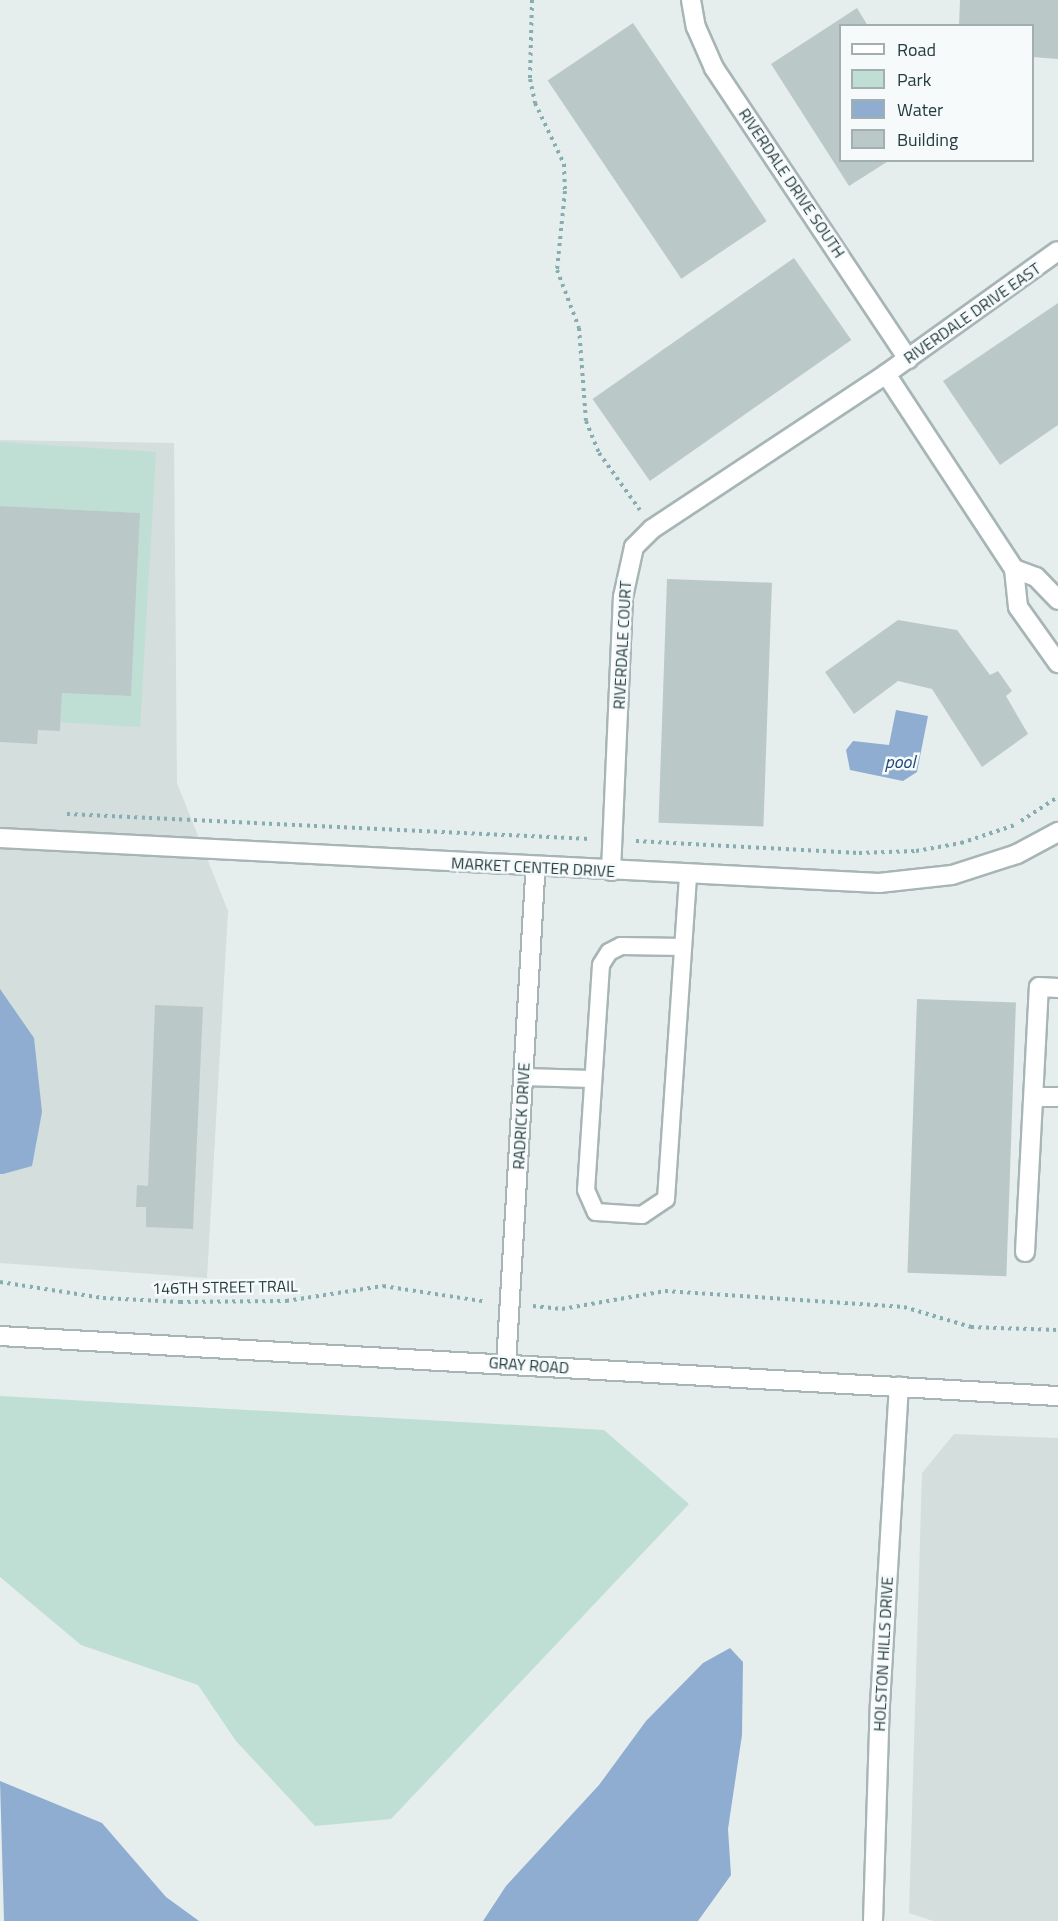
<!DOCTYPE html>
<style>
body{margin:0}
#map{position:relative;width:1058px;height:1921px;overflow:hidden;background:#e5eeed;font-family:"Titillium Web",sans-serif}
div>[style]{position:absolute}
.built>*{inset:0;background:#d3dedd}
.green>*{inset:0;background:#bfded4}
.water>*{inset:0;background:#8fadd1}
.building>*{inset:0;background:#bac9c8;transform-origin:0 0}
.path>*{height:4px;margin-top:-2px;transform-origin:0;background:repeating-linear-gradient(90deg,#86adb1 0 3px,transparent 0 7.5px)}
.roads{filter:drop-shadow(2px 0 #a7b5b6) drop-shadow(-2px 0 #a7b5b6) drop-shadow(0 2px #a7b5b6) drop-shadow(0 -2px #a7b5b6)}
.lane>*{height:16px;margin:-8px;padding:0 8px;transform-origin:8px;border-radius:8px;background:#fff}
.street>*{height:18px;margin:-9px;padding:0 9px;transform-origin:9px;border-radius:9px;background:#fff}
.secondary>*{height:18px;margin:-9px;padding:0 9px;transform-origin:9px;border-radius:9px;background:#fff}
span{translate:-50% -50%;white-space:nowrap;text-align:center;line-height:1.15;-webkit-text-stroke:5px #f6fafa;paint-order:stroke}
.street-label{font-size:16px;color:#243c40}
.water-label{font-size:18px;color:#1f477b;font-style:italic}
.legend{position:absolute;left:839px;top:24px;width:195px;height:138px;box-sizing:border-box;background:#f6fafa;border:2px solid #a2aeb0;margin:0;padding:8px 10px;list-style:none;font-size:18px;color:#243c40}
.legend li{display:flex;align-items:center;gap:12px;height:30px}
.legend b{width:30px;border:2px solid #a2aeb0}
</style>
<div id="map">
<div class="built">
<div style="clip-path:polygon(0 440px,174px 443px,177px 783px,228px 911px,207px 1278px,0 1263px)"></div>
<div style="clip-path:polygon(954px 1434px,1058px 1438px,1058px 1921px,933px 1921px,909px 1913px,922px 1473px)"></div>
</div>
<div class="green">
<div style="clip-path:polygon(0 442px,156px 452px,140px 727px,61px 722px,62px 693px,131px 696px,140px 513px,0 506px)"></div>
<div style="clip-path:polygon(0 1396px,604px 1430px,689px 1504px,391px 1819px,315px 1826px,236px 1741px,198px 1685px,81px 1645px,0 1577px)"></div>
</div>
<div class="water">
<div style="clip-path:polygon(896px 710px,928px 716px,917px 772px,903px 781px,850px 770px,846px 750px,853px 741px,889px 745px)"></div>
<div style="clip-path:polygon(0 989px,34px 1038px,42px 1112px,32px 1166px,3px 1174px,0 1174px)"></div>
<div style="clip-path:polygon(730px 1648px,743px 1662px,742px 1735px,728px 1829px,731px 1875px,698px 1921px,483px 1921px,506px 1886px,599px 1785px,646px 1721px,703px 1663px)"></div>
<div style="clip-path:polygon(0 1781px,102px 1823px,166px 1897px,199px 1921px,4px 1921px)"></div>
</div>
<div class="building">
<div style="clip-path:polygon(960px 0,1058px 0,1058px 59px,1032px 57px,1032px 26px,959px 26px)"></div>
<div style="clip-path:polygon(857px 8px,868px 26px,840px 26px,840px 160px,890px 160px,849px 186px,771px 64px)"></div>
<div style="left:633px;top:23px;width:239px;height:103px;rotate:56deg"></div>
<div style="left:794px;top:258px;width:100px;height:246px;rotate:55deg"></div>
<div style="clip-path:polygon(1058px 303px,1058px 425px,1000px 465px,943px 381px)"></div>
<div style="clip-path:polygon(0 506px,140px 513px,131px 696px,62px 693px,60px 731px,38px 730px,37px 744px,0 742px)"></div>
<div style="left:667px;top:579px;width:105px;height:244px;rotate:2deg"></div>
<div style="clip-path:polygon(898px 620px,957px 630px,990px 675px,998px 671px,1012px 691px,1006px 696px,1028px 734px,982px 767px,932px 689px,898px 681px,854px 714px,825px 672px)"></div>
<div style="left:917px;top:999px;width:99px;height:274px;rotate:2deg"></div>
<div style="clip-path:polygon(155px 1005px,203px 1007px,193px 1229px,146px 1227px,146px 1207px,136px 1207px,137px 1185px,148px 1186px)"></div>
</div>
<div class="path">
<div style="left:532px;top:0;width:79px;rotate:91.5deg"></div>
<div style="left:530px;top:79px;width:25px;rotate:78deg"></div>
<div style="left:535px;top:103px;width:68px;rotate:64.6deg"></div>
<div style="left:564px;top:164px;width:27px;rotate:88deg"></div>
<div style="left:565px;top:191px;width:79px;rotate:95.8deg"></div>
<div style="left:557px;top:270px;width:62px;rotate:69.2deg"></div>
<div style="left:579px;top:328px;width:93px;rotate:85.7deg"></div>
<div style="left:586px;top:421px;width:35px;rotate:68deg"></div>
<div style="left:599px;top:453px;width:70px;rotate:54.3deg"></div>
<div style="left:67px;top:814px;width:524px;rotate:2.74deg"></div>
<div style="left:1021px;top:821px;width:44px;rotate:-33deg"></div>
<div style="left:636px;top:841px;width:223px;rotate:3.1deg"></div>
<div style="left:859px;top:853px;width:57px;rotate:-2deg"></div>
<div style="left:916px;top:851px;width:46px;rotate:-10.1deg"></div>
<div style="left:961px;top:843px;width:57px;rotate:-18.4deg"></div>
<div style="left:0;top:1282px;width:104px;rotate:8.8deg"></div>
<div style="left:103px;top:1298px;width:77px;rotate:3deg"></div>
<div style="left:180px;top:1302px;width:106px;rotate:-0.5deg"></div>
<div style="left:286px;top:1301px;width:98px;rotate:-8.8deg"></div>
<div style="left:383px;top:1286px;width:105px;rotate:8.7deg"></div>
<div style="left:533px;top:1306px;width:29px;rotate:6deg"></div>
<div style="left:562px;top:1309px;width:105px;rotate:-9.9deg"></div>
<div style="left:665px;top:1291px;width:240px;rotate:3.8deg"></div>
<div style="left:904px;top:1307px;width:70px;rotate:16.6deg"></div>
<div style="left:971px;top:1327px;width:87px;rotate:2deg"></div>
</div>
<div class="roads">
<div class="lane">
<div style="left:683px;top:947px;width:62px;rotate:-179.1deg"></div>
<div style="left:621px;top:946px;width:13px;rotate:153deg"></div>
<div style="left:609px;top:952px;width:15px;rotate:122deg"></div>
<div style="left:601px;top:965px;width:225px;rotate:93.8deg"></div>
<div style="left:586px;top:1190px;width:24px;rotate:66deg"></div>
<div style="left:596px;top:1212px;width:46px;rotate:3.7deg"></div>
<div style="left:642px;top:1215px;width:29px;rotate:-34deg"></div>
<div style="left:666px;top:1199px;width:326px;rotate:-86.1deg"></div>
<div style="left:523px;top:1077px;width:70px;rotate:1.6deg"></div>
</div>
<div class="street">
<div style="left:691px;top:0;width:27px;rotate:80deg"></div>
<div style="left:696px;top:27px;width:45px;rotate:66.3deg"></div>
<div style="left:714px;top:68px;width:350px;rotate:56.3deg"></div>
<div style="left:886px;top:374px;width:233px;rotate:56.7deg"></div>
<div style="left:1014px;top:569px;width:38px;rotate:84deg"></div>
<div style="left:1018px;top:607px;width:69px;rotate:54.5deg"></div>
<div style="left:1014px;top:569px;width:23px;rotate:20deg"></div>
<div style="left:1036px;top:577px;width:32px;rotate:46deg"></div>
<div style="left:0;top:838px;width:880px;rotate:2.93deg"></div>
<div style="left:879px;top:883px;width:73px;rotate:-6.3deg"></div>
<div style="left:952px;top:875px;width:68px;rotate:-17.9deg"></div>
<div style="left:1017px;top:854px;width:47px;rotate:-28.2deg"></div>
<div style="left:611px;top:871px;width:274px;rotate:-87.5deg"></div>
<div style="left:623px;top:597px;width:51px;rotate:-77.6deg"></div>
<div style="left:634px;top:547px;width:25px;rotate:-45deg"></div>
<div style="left:652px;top:529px;width:281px;rotate:-33.5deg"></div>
<div style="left:886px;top:374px;width:211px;rotate:-35.6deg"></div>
<div style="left:1034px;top:1097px;width:24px"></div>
<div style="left:1025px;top:1252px;width:265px;rotate:-87deg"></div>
<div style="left:1039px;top:987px;width:19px;rotate:3deg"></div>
<div style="left:506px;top:1365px;width:499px;rotate:-86.6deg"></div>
<div style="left:873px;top:1921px;width:217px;rotate:-88.2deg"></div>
<div style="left:880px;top:1704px;width:318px;rotate:-86.6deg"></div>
</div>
<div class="secondary">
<div style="left:0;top:1336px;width:1060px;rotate:3.25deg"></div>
</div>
</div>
<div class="street-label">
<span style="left:792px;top:183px;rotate:56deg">RIVERDALE DRIVE SOUTH</span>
<span style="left:972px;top:313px;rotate:-35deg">RIVERDALE DRIVE EAST</span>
<span style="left:622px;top:645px;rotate:-87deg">RIVERDALE COURT</span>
<span style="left:533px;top:867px;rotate:3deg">MARKET CENTER DRIVE</span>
<span style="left:521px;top:1116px;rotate:-87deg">RADRICK DRIVE</span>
<span style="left:225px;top:1287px;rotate:-1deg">146TH STREET TRAIL</span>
<span style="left:529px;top:1365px;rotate:4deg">GRAY ROAD</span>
<span style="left:883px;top:1654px;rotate:-87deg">HOLSTON HILLS DRIVE</span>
</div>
<div class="water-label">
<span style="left:900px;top:762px">pool</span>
</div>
<ul class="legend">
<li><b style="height:8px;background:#fff"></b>Road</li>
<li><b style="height:16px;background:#bfded4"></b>Park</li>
<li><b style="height:16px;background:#8fadd1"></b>Water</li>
<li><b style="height:16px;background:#bac9c8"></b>Building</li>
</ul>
</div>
